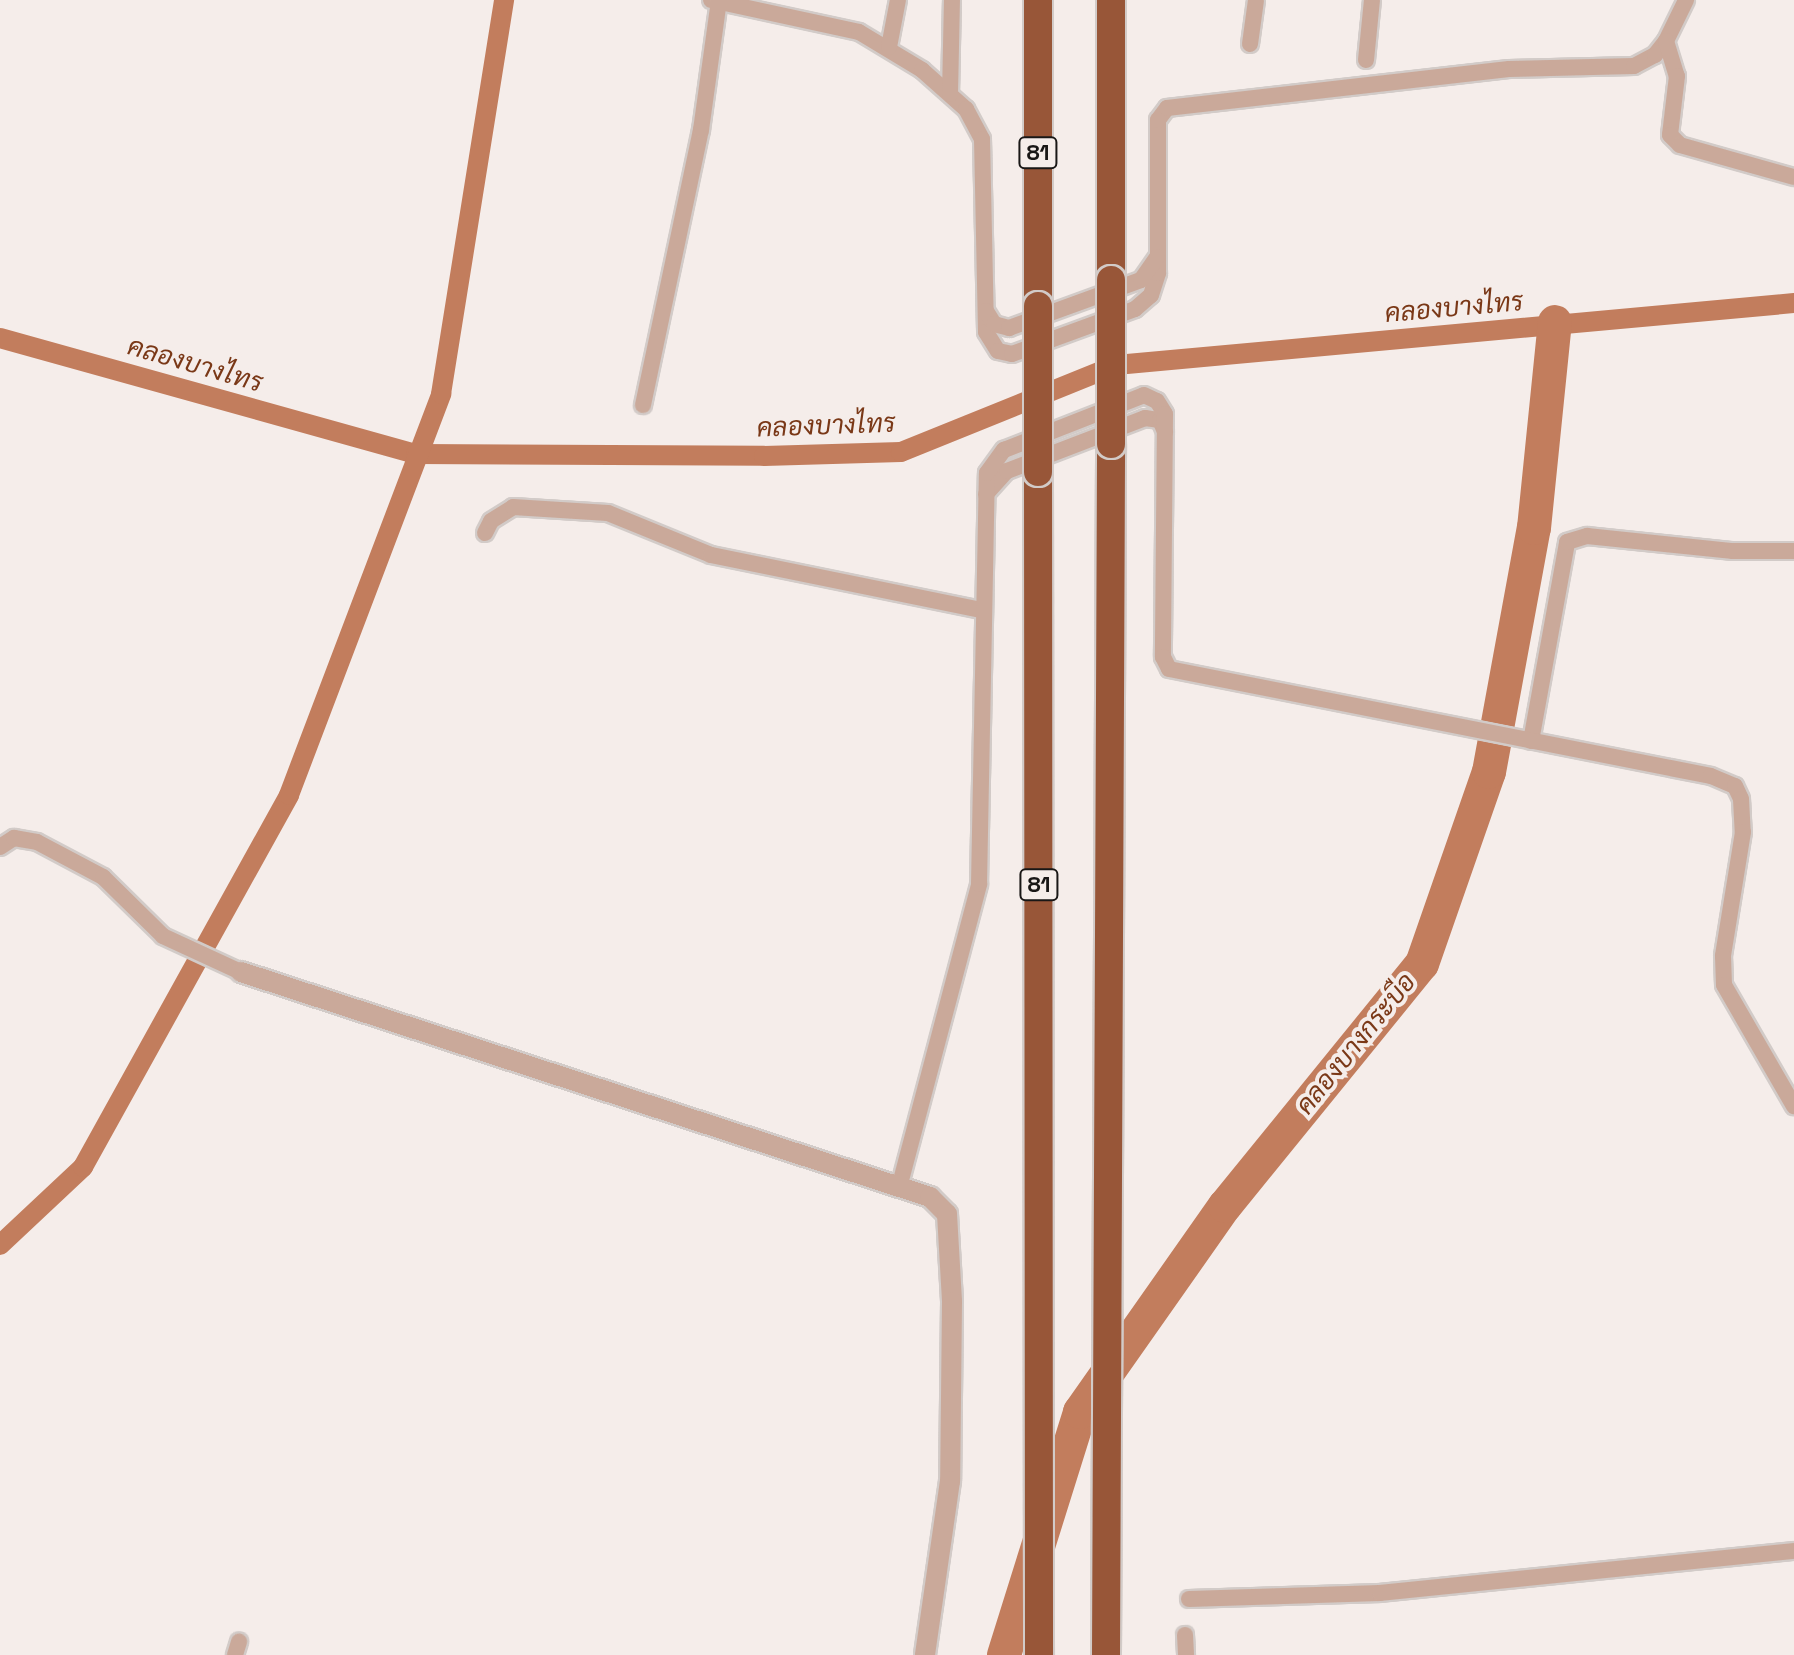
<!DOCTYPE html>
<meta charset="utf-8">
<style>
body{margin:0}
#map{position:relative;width:1794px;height:1655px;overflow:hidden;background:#f5edea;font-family:"Space Grotesk",Sarabun,sans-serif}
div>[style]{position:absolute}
.canal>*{height:20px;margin:-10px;padding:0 10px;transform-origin:10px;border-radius:10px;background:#c27d5d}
.river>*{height:34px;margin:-17px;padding:0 17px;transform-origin:17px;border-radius:17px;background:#c27d5d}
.roads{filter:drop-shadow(2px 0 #d2cbc8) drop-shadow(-2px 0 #d2cbc8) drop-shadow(0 2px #d2cbc8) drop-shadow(0 -2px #d2cbc8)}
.minor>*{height:16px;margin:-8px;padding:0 8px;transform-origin:8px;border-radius:8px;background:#caa99a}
.tertiary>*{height:20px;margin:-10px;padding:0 10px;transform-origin:10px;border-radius:10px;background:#caa99a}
.motorway>*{height:28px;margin:-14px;padding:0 14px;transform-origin:14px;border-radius:14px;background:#985638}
.bridges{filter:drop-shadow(2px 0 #d2cbc8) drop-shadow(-2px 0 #d2cbc8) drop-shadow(0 2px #d2cbc8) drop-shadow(0 -2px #d2cbc8)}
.motorway-bridge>*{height:28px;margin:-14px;padding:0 14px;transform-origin:14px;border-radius:14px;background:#985638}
span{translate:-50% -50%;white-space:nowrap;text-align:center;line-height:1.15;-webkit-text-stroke:8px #f5edea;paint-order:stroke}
.shield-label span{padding:2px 6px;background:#f5edea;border:2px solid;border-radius:6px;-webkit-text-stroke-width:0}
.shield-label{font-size:22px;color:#191716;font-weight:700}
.water-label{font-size:26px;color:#7a3817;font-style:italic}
</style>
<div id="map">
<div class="canal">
<div style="left:0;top:338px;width:432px;rotate:15.6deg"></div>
<div style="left:416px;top:454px;width:348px;rotate:0.3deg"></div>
<div style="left:764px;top:456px;width:137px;rotate:-1.7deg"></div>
<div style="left:901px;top:452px;width:232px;rotate:-22deg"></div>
<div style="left:1116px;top:365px;width:681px;rotate:-5.22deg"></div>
<div style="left:0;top:1245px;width:114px;rotate:-43.2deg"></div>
<div style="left:83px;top:1167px;width:425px;rotate:-61deg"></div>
<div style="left:289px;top:795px;width:429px;rotate:-69.2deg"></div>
<div style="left:441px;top:394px;width:399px;rotate:-80.9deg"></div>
</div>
<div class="river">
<div style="left:1004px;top:1655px;width:255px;rotate:-72.6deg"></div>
<div style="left:1080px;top:1412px;width:252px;rotate:-54.9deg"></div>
<div style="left:1225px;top:1206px;width:312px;rotate:-50.9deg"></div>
<div style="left:1422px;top:964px;width:203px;rotate:-70.8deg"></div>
<div style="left:1489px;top:772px;width:248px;rotate:-79.6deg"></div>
<div style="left:1534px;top:528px;width:207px;rotate:-84.2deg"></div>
</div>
<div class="roads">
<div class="minor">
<div style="left:711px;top:0;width:151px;rotate:12.2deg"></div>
<div style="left:859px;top:32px;width:74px;rotate:31.1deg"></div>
<div style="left:922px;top:70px;width:59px;rotate:41.6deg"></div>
<div style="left:966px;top:109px;width:34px;rotate:62deg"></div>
<div style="left:982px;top:139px;width:193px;rotate:88.8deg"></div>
<div style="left:986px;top:332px;width:22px;rotate:58deg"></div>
<div style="left:998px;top:351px;width:14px;rotate:12deg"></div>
<div style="left:1012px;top:354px;width:131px;rotate:-20.1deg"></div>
<div style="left:1135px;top:309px;width:21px;rotate:-41deg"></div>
<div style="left:1151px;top:295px;width:23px;rotate:-72deg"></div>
<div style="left:1158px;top:273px;width:153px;rotate:-90deg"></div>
<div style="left:1158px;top:120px;width:15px;rotate:-53deg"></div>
<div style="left:1167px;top:108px;width:344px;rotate:-6.5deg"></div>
<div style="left:1509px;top:69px;width:125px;rotate:-1.4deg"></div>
<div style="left:1634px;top:66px;width:24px;rotate:-28deg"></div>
<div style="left:1655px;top:55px;width:18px;rotate:-52deg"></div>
<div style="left:1666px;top:41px;width:46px;rotate:-64deg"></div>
<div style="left:1666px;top:41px;width:37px;rotate:73deg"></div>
<div style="left:1677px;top:76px;width:59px;rotate:96.8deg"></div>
<div style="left:1670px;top:135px;width:14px;rotate:45deg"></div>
<div style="left:1680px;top:145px;width:118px;rotate:15.7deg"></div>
<div style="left:1250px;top:44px;width:44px;rotate:-82.2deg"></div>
<div style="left:889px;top:47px;width:48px;rotate:-79.2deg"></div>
<div style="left:1366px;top:60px;width:60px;rotate:-84.3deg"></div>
<div style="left:950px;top:94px;width:94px;rotate:-88.8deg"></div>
<div style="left:986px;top:311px;width:15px;rotate:58deg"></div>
<div style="left:994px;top:324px;width:16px;rotate:15deg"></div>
<div style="left:1009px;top:328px;width:140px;rotate:-20deg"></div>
<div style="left:1141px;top:280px;width:28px;rotate:-55deg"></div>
<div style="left:643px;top:405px;width:281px;rotate:-78.1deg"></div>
<div style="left:701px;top:130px;width:131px;rotate:-82.1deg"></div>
<div style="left:986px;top:494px;width:31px;rotate:-48deg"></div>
<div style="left:1007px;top:471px;width:148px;rotate:-21deg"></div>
<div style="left:1145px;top:418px;width:15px;rotate:8deg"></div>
<div style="left:1160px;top:420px;width:13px;rotate:67deg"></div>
<div style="left:485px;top:533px;width:13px;rotate:-63deg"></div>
<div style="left:491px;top:521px;width:26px;rotate:-32deg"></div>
<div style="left:513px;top:507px;width:95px;rotate:3.6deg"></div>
<div style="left:608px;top:513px;width:111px;rotate:22.2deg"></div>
<div style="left:711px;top:555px;width:277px;rotate:11.5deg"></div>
<div style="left:1531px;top:741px;width:202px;rotate:-79.7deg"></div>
<div style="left:1567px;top:542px;width:21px;rotate:-17deg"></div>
<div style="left:1587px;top:536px;width:147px;rotate:5.9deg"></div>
<div style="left:1733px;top:551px;width:61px"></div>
<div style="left:0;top:847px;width:17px;rotate:-33deg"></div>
<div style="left:14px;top:838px;width:23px;rotate:10deg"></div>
<div style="left:37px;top:842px;width:75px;rotate:27.9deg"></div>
<div style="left:103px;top:877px;width:84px;rotate:44.5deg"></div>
<div style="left:163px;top:936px;width:86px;rotate:24.8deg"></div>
<div style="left:900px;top:1184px;width:310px;rotate:-75.2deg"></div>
<div style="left:979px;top:884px;width:411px;rotate:-88.9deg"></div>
<div style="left:987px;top:473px;width:29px;rotate:-54deg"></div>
<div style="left:1004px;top:450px;width:150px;rotate:-21.4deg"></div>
<div style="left:1144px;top:395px;width:14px;rotate:25deg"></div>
<div style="left:1157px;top:401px;width:15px;rotate:58deg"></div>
<div style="left:1165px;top:414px;width:243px;rotate:90.5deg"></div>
<div style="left:1163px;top:657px;width:13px;rotate:63deg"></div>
<div style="left:1169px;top:669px;width:552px;rotate:11.17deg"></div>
<div style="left:1711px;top:776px;width:26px;rotate:23deg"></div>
<div style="left:1735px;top:786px;width:14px;rotate:65deg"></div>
<div style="left:1741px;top:799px;width:33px;rotate:87deg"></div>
<div style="left:1743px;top:832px;width:126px;rotate:99.2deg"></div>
<div style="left:1723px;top:956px;width:29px;rotate:88deg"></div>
<div style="left:1724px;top:985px;width:140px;rotate:60deg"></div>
<div style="left:1189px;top:1599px;width:191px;rotate:-1.8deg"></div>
<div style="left:1380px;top:1593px;width:416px;rotate:-5.8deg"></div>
<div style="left:1185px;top:1635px;width:20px;rotate:87deg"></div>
<div style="left:235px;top:1655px;width:14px;rotate:-73deg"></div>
</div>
<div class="tertiary">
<div style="left:241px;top:972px;width:725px;rotate:18.08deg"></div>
<div style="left:930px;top:1197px;width:24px;rotate:45deg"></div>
<div style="left:947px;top:1214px;width:88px;rotate:86.7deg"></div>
<div style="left:952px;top:1302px;width:179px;rotate:90.6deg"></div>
<div style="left:950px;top:1481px;width:176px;rotate:98.2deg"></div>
</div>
<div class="motorway">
<div style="left:1111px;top:280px;width:280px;rotate:-90deg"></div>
<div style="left:1038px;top:306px;width:306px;rotate:-90deg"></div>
<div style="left:1038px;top:472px;width:1183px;rotate:89.95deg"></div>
<div style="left:1106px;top:1655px;width:1211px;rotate:-89.76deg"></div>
</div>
</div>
<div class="bridges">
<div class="motorway-bridge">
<div style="left:1111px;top:280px;width:164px;rotate:90deg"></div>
<div style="left:1038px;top:306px;width:166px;rotate:90deg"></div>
</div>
</div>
<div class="shield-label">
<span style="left:1038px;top:153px">81</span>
<span style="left:1039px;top:885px">81</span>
</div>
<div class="water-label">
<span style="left:1454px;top:308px;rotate:-5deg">คลองบางไทร</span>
<span style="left:195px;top:365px;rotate:16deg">คลองบางไทร</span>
<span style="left:826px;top:426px;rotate:-2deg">คลองบางไทร</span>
<span style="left:1356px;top:1044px;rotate:-51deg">คลองบางกระบือ</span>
</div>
</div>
